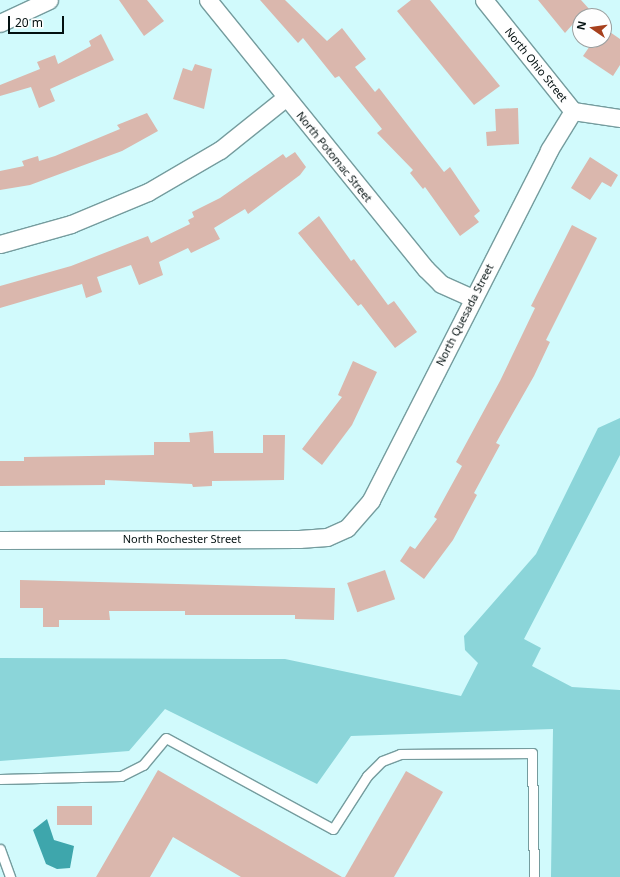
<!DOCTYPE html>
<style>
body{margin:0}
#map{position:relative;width:620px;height:877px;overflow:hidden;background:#d1fafc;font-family:"Noto Sans",sans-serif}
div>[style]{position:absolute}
.green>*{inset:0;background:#8bd5d9}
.water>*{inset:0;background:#3ea6ac}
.building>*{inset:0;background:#dab7ad;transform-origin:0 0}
.roads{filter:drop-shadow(1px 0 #759c9e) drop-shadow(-1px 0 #759c9e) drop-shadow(0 1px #759c9e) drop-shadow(0 -1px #759c9e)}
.lane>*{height:9px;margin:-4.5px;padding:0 4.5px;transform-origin:4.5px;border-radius:4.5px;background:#fff}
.street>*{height:17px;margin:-8.5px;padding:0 8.5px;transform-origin:8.5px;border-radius:8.5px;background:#fff}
span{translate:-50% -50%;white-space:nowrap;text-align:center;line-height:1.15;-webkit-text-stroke:3px #fefefe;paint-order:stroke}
.street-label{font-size:11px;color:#031010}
.north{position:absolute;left:572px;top:8px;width:40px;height:40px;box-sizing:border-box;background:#fefefe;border:1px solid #9a9f9f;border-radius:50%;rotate:283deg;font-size:11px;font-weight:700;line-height:16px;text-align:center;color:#031010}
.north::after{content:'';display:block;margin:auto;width:14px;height:18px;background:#a7401d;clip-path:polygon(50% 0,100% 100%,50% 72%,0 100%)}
.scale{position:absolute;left:8px;top:16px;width:56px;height:18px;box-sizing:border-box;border:2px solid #031010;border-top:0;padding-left:5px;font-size:12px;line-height:14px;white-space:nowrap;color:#031010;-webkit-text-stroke:3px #fefefe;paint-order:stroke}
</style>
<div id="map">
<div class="green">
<div style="clip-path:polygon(620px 418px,620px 455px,524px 639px,541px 648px,532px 666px,572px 687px,620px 690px,620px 877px,551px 877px,553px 729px,351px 736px,317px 784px,165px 709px,129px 751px,0 761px,0 658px,285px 659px,461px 696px,478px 663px,465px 650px,464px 636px,536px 554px,598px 428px)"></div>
</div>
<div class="water">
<div style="clip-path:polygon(47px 819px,54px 840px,74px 846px,70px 868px,57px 869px,46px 864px,33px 830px)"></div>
</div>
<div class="building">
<div style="clip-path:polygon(119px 0,147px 0,164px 21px,144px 36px)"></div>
<div style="clip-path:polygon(260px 0,285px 0,327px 41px,342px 28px,366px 59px,355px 67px,375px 92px,379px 88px,444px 172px,450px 167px,480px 211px,474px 216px,479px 222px,460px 236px,425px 187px,423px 189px,410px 173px,413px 170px,377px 133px,382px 129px,339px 76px,335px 78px,303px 38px,298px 43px)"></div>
<div style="clip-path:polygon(411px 0,430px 0,500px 86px,474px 105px,397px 11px)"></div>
<div style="clip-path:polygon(538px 0,581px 0,591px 11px,580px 16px,565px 33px)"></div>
<div style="clip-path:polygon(604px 28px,620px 39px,620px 65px,613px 76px,583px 56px,594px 40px,604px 40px)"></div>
<div style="clip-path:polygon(101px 34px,114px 60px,50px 89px,55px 101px,39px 108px,31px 87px,0 96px,0 85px,40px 69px,37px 62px,55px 55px,58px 64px,91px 46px,89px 41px)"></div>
<div style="clip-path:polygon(195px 64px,212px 69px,204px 109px,173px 99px,183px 68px,192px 71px)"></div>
<div style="clip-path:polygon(518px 108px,519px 144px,487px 146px,486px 132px,496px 131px,495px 109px)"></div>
<div style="clip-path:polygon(147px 113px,158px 131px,122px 151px,30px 185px,0 190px,0 171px,24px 166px,22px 161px,38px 156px,39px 161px,55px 156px,120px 129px,117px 125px)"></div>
<div style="clip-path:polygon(295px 152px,306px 167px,300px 175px,248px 214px,245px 209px,214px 228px,220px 239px,191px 253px,188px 248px,159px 262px,163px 275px,139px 285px,131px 265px,97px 277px,102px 292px,86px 298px,82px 284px,0 308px,0 286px,71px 266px,148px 236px,151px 243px,190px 224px,188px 220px,194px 217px,192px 212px,220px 198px,283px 154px,286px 158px)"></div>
<div style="clip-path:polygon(590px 157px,618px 175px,611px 187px,602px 182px,590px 200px,571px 188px)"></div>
<div style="clip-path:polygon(319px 216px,351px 261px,354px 259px,388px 305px,394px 301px,417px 332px,395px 348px,361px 304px,358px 306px,298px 233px)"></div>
<div style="clip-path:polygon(572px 225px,597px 238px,546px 340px,550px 342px,534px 376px,496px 443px,500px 445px,474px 493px,477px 495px,453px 540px,424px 579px,400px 561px,410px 546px,415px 549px,437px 519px,434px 517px,462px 466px,456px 462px,500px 381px,535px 308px,531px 306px)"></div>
<div style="clip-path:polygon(353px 361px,377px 372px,352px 425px,322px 465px,302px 449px,342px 397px,338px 395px)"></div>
<div style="clip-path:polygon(213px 431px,214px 453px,263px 453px,263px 435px,285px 435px,284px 480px,212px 481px,212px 486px,193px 487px,192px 484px,105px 480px,105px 485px,0 486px,0 461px,24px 461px,24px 457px,154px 455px,154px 442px,190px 442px,189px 433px)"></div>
<div style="left:385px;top:570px;width:31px;height:40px;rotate:71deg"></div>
<div style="clip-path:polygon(20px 580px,335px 588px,334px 620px,295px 619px,295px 615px,185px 615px,185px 611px,109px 611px,110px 620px,59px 620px,59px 627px,43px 627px,43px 608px,20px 608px)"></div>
<div style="clip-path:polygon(158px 770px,342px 877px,241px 877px,173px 837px,150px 877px,96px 877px)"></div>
<div style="clip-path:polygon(406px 771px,443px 792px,394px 877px,345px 877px)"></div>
<div style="left:57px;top:806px;width:35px;height:19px"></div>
</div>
<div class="roads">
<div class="lane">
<div style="left:0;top:779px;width:121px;rotate:-1.4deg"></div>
<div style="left:121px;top:776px;width:25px;rotate:-27deg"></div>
<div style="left:143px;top:765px;width:35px;rotate:-50deg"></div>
<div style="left:166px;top:738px;width:190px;rotate:28.6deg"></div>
<div style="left:333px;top:829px;width:63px;rotate:-57.3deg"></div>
<div style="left:367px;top:776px;width:21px;rotate:-45deg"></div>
<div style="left:382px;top:761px;width:19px;rotate:-21deg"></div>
<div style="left:400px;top:754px;width:132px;rotate:-0.4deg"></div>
<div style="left:532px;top:753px;width:124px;rotate:89.1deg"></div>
<div style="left:0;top:849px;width:30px;rotate:70deg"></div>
</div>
<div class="street">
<div style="left:208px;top:0;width:346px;rotate:51deg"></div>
<div style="left:426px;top:269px;width:21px;rotate:45deg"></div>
<div style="left:441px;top:284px;width:35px;rotate:24deg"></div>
<div style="left:484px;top:0;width:142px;rotate:51.3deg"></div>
<div style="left:573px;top:111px;width:48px;rotate:8.5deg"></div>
<div style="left:0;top:23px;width:54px;rotate:-25.1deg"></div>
<div style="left:0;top:244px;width:74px;rotate:-15.7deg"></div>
<div style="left:71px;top:224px;width:83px;rotate:-22.6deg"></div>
<div style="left:148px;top:192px;width:83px;rotate:-30.3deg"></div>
<div style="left:220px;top:150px;width:83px;rotate:-38.7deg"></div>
<div style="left:0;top:540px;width:299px;rotate:-0.2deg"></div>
<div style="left:299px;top:539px;width:28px;rotate:-4deg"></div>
<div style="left:327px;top:537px;width:22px;rotate:-24deg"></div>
<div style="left:347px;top:528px;width:37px;rotate:-49deg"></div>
<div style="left:371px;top:500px;width:393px;rotate:-63deg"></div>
<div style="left:549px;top:150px;width:46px;rotate:-58.4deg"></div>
</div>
</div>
<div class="street-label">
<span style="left:536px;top:65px;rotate:51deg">North Ohio Street</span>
<span style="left:334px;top:157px;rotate:51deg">North Potomac Street</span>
<span style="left:465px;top:315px;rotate:-63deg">North Quesada Street</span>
<span style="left:182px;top:539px">North Rochester Street</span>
</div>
<div class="north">N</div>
<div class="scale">20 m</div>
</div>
